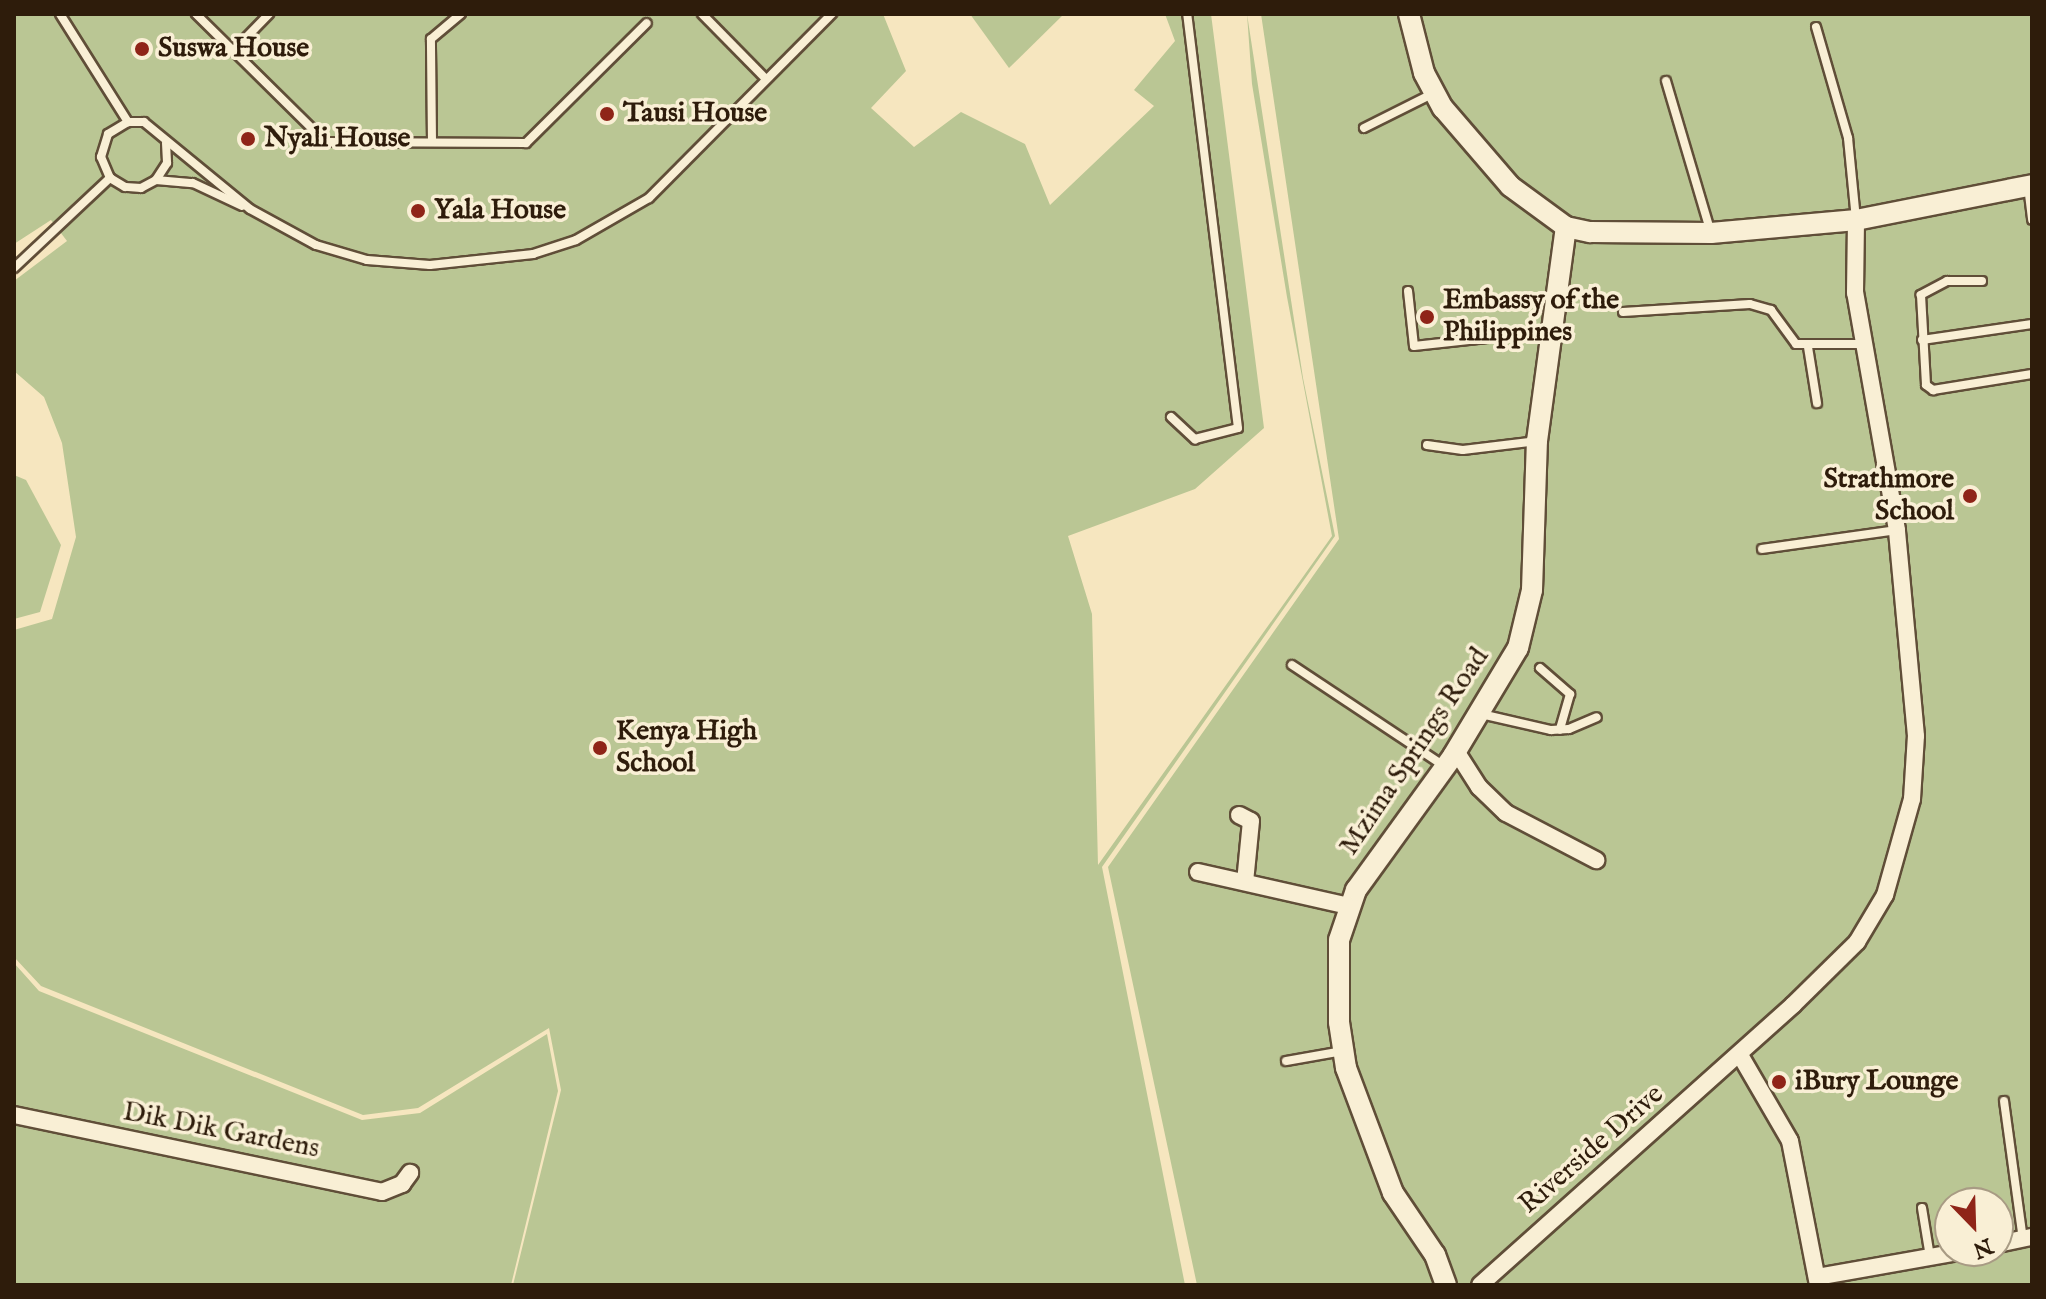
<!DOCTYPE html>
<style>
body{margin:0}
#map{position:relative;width:2046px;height:1299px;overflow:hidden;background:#f6e6bf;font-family:"IM FELL English",serif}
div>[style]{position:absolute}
.green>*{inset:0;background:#bac694}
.roads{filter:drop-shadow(2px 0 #604e38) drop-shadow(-2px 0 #604e38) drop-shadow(0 2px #604e38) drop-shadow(0 -2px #604e38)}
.service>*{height:8px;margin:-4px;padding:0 4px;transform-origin:4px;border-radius:4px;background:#f9efd5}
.minor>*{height:16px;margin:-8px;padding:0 8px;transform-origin:8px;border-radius:8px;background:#f9efd5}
.tertiary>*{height:20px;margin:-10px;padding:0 10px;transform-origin:10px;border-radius:10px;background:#f9efd5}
.dots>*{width:22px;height:22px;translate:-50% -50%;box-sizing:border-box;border:4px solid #f9efd5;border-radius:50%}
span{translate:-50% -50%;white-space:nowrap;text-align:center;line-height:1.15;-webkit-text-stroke:7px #f9efd5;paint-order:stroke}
.poi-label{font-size:28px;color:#2e1c0b;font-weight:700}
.left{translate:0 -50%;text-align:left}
.right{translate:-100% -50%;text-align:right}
.street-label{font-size:28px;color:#2e1c0b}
.frame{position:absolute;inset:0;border:16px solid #2e1c0b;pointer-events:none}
.north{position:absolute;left:1934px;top:1187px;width:80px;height:80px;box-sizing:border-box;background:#f9efd5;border:2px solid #a89b84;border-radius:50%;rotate:157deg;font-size:22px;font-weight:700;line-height:32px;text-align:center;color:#2e1c0b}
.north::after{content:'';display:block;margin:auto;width:28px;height:36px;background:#8f2418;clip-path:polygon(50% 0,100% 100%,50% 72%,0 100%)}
</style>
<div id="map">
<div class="green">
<div style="clip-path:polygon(14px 14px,883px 14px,906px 71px,871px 108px,914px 147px,961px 112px,1025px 144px,1050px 205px,1154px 106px,1134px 90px,1175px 41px,1165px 14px,1211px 14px,1264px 428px,1195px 489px,1068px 536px,1092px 614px,1098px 865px,1332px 536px,1287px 297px,1252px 84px,1247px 14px,1303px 378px,1335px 536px,1102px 867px,1185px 1285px,513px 1285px,561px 1090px,549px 1028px,418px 1108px,363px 1115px,41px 986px,14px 957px,14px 630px,52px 619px,76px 537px,62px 443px,44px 397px,14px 371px,14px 281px,67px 241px,51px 220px,14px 244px)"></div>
<div style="clip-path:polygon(970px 14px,1064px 14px,1009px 68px)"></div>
<div style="clip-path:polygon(evenodd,1261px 14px,2032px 14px,2032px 1285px,1197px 1285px,1108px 867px,1339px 539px,1261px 14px,1950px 1203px,1998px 1203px,1998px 1251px,1950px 1251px,1950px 1203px)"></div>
<div style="clip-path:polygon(14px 475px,26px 480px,61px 545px,40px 612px,14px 619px)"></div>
<div style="clip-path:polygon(14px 963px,39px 991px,362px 1120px,420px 1113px,547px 1034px,558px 1091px,511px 1285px,14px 1285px)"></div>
</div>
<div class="roads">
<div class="service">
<div style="left:60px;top:14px;width:128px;rotate:57.8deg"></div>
<div style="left:196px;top:14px;width:182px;rotate:44.6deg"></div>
<div style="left:326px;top:142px;width:200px;rotate:0.3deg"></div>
<div style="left:526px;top:143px;width:170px;rotate:-44.8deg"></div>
<div style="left:702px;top:14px;width:90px;rotate:45.5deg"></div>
<div style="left:1816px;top:27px;width:116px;rotate:73.9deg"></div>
<div style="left:1848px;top:138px;width:82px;rotate:84.4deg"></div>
<div style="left:233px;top:51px;width:52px;rotate:-45.8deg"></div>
<div style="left:1666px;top:81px;width:159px;rotate:73.5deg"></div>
<div style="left:1364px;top:128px;width:78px;rotate:-26.6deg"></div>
<div style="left:432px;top:142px;width:103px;rotate:-90.6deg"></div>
<div style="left:431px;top:39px;width:39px;rotate:-40deg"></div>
<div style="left:166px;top:143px;width:20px;rotate:87deg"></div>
<div style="left:167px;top:163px;width:20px;rotate:123deg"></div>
<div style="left:156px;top:180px;width:17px;rotate:152deg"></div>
<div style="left:141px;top:188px;width:16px;rotate:-176deg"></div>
<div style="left:125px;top:187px;width:17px;rotate:-149deg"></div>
<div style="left:110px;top:178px;width:23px;rotate:-113deg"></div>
<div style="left:101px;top:157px;width:24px;rotate:-73deg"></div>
<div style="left:108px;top:134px;width:23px;rotate:-31deg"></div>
<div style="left:128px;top:122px;width:16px"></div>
<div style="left:144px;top:122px;width:137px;rotate:39.4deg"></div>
<div style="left:250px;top:209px;width:75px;rotate:28.6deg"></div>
<div style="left:316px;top:245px;width:53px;rotate:16.4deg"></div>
<div style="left:367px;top:260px;width:63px;rotate:4.5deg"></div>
<div style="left:430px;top:265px;width:104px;rotate:-6.1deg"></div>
<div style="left:533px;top:254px;width:45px;rotate:-18deg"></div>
<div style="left:576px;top:240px;width:84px;rotate:-29.9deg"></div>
<div style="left:649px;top:198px;width:260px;rotate:-45.2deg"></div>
<div style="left:156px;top:180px;width:37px;rotate:5deg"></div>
<div style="left:193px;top:183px;width:54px;rotate:25.1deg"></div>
<div style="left:2028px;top:186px;width:34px;rotate:83deg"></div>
<div style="left:14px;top:268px;width:132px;rotate:-43.2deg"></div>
<div style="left:1982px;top:281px;width:35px;rotate:180deg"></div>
<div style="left:1947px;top:281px;width:30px;rotate:152deg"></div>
<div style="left:1921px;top:295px;width:90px;rotate:86.8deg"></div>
<div style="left:1926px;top:385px;width:9px;rotate:36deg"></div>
<div style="left:1933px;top:390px;width:100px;rotate:-9.2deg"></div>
<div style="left:1408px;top:291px;width:55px;rotate:83.8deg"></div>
<div style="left:1414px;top:346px;width:138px;rotate:-6.2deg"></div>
<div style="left:1623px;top:312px;width:127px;rotate:-3.6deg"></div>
<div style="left:1750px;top:304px;width:22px;rotate:16deg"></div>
<div style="left:1771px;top:310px;width:42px;rotate:53.7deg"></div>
<div style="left:1796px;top:344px;width:67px"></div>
<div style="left:1922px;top:340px;width:111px;rotate:-8.3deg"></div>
<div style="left:1808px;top:347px;width:57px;rotate:80.9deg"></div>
<div style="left:1171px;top:417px;width:33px;rotate:43deg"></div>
<div style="left:1195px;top:439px;width:44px;rotate:-14.3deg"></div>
<div style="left:1238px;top:428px;width:417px;rotate:-97deg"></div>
<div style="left:1427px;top:445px;width:36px;rotate:8deg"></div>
<div style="left:1463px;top:450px;width:75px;rotate:-6.9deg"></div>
<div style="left:1762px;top:549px;width:136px;rotate:-8deg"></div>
<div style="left:1292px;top:665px;width:182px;rotate:33.6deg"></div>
<div style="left:1540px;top:668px;width:40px;rotate:41deg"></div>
<div style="left:1570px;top:694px;width:37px;rotate:106deg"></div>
<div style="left:1481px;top:714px;width:72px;rotate:12.9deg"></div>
<div style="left:1551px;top:730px;width:18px;rotate:-3deg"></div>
<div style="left:1569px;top:729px;width:30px;rotate:-23deg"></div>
<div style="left:1286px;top:1061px;width:58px;rotate:-10deg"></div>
<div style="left:2004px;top:1101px;width:139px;rotate:82.2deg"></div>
<div style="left:1922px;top:1208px;width:50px;rotate:80.7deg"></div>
</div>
<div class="minor">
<div style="left:1456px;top:751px;width:43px;rotate:57.4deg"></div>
<div style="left:1479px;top:787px;width:37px;rotate:44deg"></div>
<div style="left:1506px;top:813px;width:102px;rotate:27.6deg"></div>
<div style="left:1239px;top:815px;width:13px;rotate:27deg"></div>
<div style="left:1251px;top:821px;width:61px;rotate:95.6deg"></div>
<div style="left:1198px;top:872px;width:155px;rotate:12.7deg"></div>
<div style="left:1740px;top:1055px;width:99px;rotate:59.8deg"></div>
<div style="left:1790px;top:1141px;width:147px;rotate:79deg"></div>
<div style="left:14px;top:1115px;width:376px;rotate:11.8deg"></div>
<div style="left:382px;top:1192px;width:22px;rotate:-22deg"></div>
<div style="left:402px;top:1184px;width:14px;rotate:-54deg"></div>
<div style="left:1998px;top:1244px;width:35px;rotate:-12deg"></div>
<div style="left:1817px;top:1277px;width:149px;rotate:-10deg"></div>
<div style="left:1480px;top:1285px;width:420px;rotate:-41.8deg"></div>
<div style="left:1793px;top:1005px;width:90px;rotate:-44.5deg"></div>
<div style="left:1857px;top:942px;width:55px;rotate:-59.2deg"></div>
<div style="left:1885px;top:895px;width:100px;rotate:-74.3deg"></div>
<div style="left:1912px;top:799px;width:63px;rotate:-86.4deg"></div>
<div style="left:1916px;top:736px;width:207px;rotate:-95.3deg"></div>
<div style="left:1897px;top:530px;width:241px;rotate:-100deg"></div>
<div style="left:1855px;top:293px;width:73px;rotate:-89.2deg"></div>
</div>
<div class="tertiary">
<div style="left:1409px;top:14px;width:61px;rotate:75.7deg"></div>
<div style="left:1424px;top:73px;width:40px;rotate:62deg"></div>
<div style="left:1443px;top:108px;width:103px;rotate:49.3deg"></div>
<div style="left:1510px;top:186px;width:69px;rotate:36.2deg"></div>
<div style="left:1566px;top:227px;width:25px;rotate:12deg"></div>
<div style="left:1590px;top:232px;width:121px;rotate:0.5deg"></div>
<div style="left:1711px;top:233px;width:146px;rotate:-5.1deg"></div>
<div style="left:1856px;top:220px;width:179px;rotate:-11.2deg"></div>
<div style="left:1446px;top:1285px;width:32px;rotate:-110deg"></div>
<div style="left:1435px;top:1255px;width:75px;rotate:-124.1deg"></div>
<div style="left:1393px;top:1193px;width:134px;rotate:-110.6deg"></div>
<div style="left:1346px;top:1068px;width:47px;rotate:-98.7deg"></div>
<div style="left:1339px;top:1022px;width:82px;rotate:-90deg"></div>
<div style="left:1339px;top:940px;width:53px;rotate:-71.2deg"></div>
<div style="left:1356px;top:890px;width:165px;rotate:-54.1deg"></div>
<div style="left:1453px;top:756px;width:126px;rotate:-59deg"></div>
<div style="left:1518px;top:648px;width:60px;rotate:-76.4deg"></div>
<div style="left:1532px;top:590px;width:149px;rotate:-88.1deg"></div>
<div style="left:1537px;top:441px;width:216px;rotate:-82.3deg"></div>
</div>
</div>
<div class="dots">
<div style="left:142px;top:49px;background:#8f2418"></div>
<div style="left:607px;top:114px;background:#8f2418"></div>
<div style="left:248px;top:139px;background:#8f2418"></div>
<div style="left:418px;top:211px;background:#8f2418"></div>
<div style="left:1427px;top:317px;background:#8f2418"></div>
<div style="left:1970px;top:496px;background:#8f2418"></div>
<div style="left:600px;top:748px;background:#8f2418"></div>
<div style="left:1779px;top:1082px;background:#8f2418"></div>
</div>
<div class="poi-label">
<span class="left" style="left:158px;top:49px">Suswa House</span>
<span class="left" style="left:623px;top:114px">Tausi House</span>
<span class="left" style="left:264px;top:139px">Nyali House</span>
<span class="left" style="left:434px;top:211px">Yala House</span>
<span class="left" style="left:1443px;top:317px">Embassy of the<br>Philippines</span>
<span class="right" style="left:1954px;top:496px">Strathmore<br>School</span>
<span class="left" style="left:616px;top:748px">Kenya High<br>School</span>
<span class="left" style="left:1795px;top:1082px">iBury Lounge</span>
</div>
<div class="street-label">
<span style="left:1415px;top:752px;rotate:-56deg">Mzima Springs Road</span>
<span style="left:221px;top:1131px;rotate:11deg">Dik Dik Gardens</span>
<span style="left:1592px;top:1150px;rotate:-41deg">Riverside Drive</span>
</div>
<div class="frame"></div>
<div class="north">N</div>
</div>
